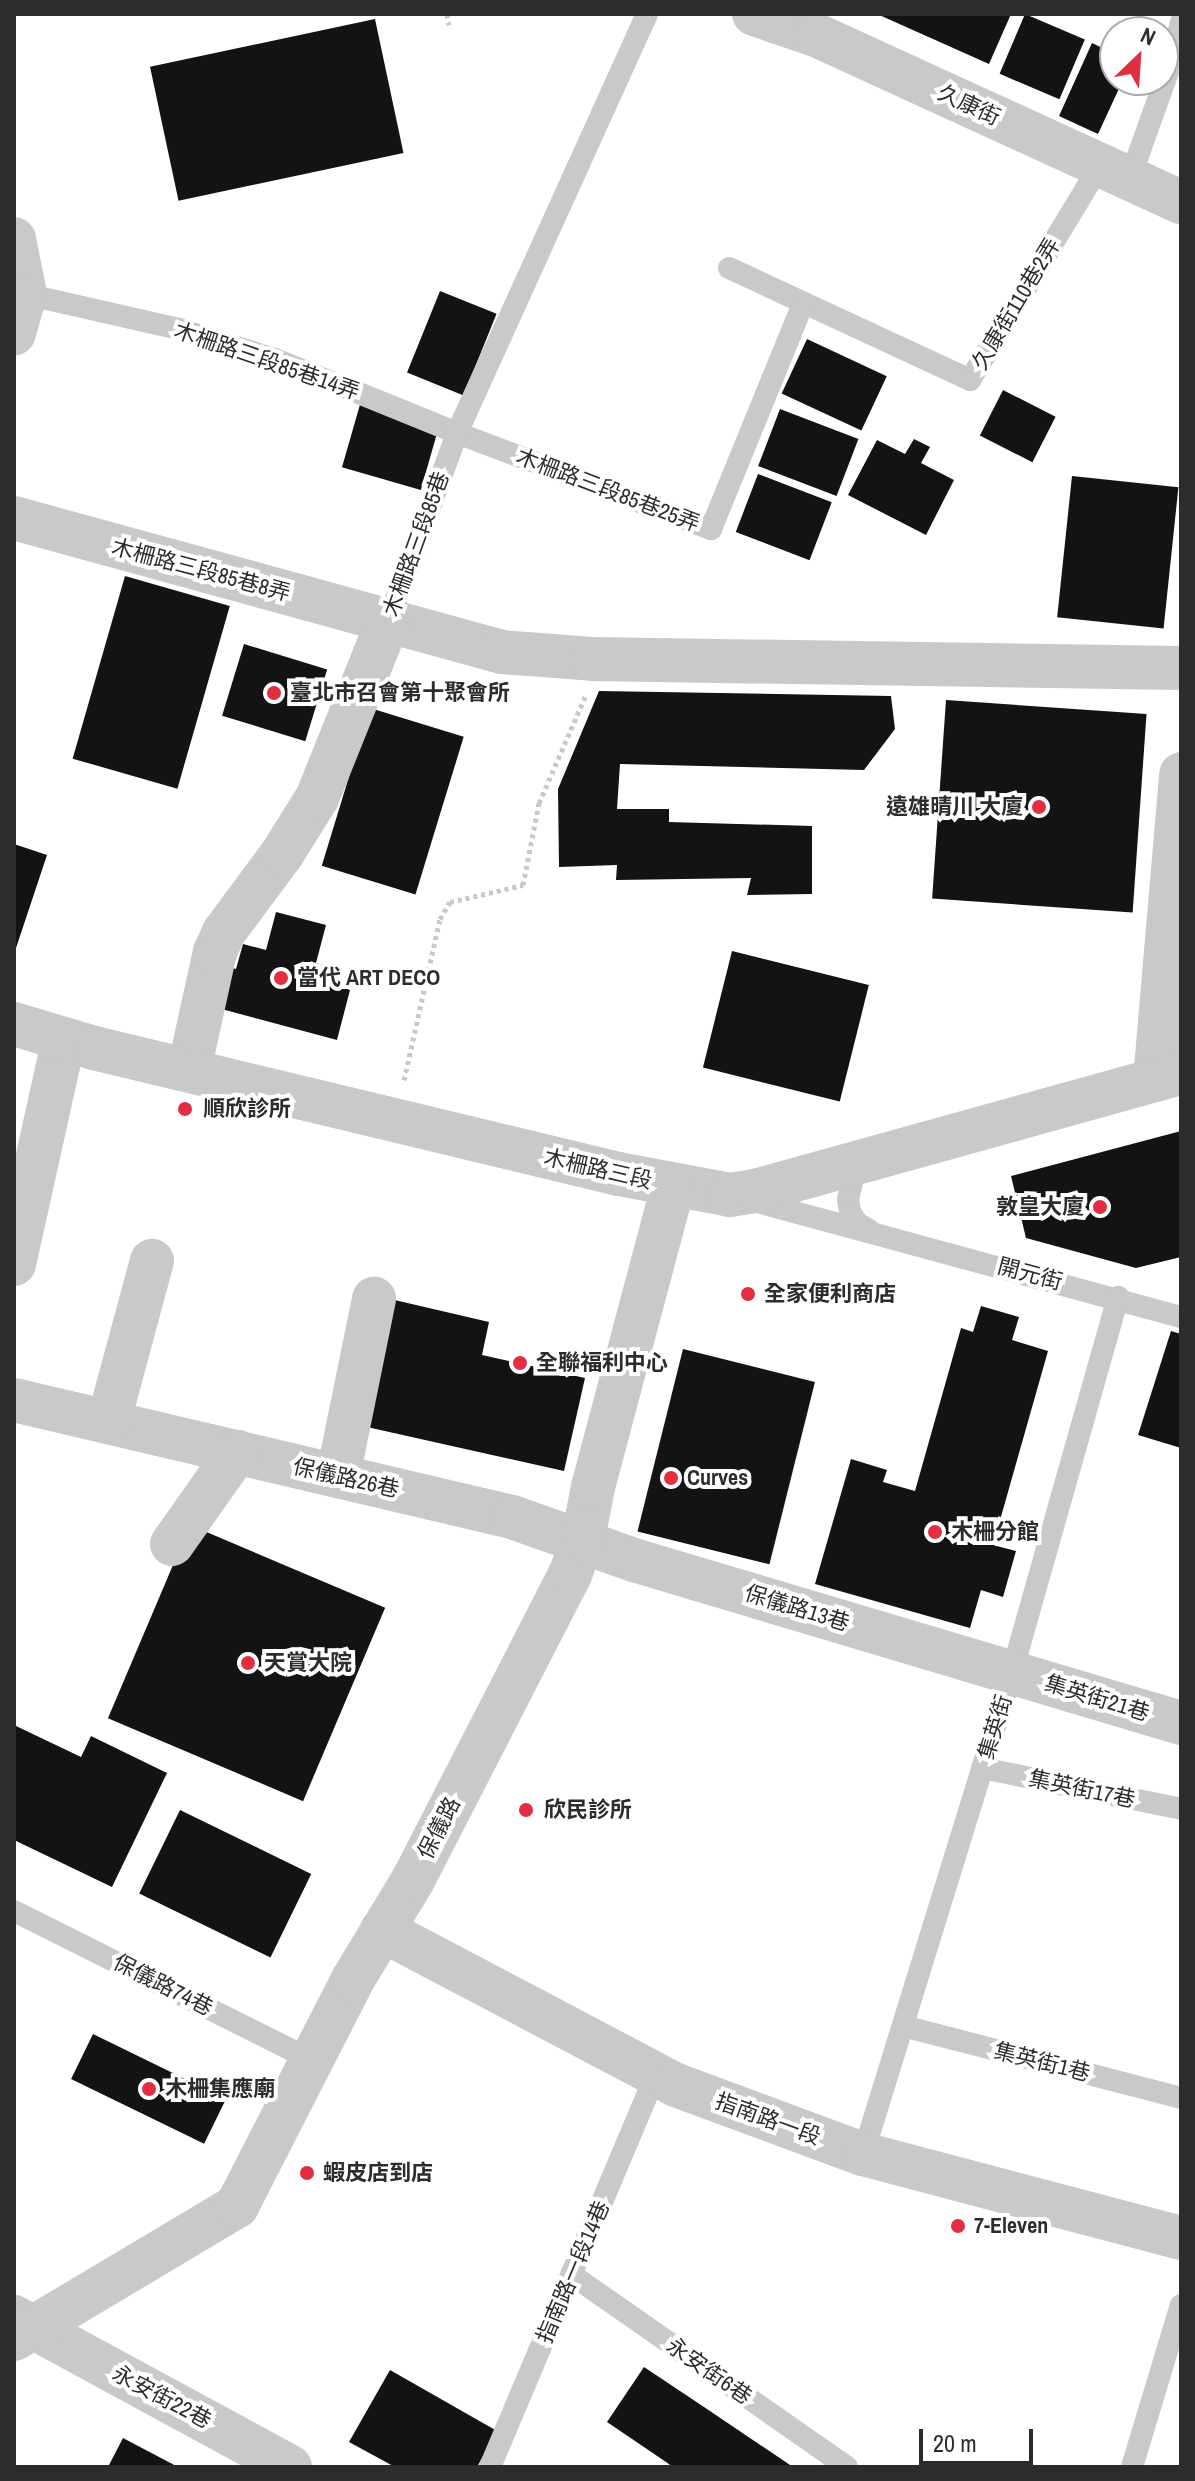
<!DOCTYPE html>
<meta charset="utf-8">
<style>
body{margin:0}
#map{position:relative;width:1195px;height:2481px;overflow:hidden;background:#fff;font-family:"Archivo Narrow","Noto Sans TC",sans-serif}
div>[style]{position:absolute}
.building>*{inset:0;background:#131313;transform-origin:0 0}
.path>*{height:5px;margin-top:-2.5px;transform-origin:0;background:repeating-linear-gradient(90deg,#c9c9c9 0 4px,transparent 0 8px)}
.service>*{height:22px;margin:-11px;padding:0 11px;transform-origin:11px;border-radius:11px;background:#c9c9c9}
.minor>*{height:44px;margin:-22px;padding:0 22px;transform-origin:22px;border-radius:22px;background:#c9c9c9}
.tertiary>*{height:44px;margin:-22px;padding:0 22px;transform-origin:22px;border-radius:22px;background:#c9c9c9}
.dots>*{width:22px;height:22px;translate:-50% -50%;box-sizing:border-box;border:4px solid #fff;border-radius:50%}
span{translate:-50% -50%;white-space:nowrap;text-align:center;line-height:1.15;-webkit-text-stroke:8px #fff;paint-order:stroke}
.street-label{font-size:22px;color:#2c2c2c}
.poi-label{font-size:22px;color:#2c2c2c;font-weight:700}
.left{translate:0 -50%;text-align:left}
.right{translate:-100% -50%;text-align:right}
.frame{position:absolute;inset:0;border:16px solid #2c2c2c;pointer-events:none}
.north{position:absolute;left:1099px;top:16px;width:80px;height:80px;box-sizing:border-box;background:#fff;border:2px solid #ababab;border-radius:50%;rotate:25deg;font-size:22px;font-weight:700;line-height:32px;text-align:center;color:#2c2c2c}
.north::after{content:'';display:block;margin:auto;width:28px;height:36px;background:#e12f41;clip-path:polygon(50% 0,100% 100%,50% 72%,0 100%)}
.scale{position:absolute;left:919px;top:2429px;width:114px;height:36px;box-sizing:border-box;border:4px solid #2c2c2c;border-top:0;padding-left:10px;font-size:24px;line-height:28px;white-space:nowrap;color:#2c2c2c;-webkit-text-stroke:6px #fff;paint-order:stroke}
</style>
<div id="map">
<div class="building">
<div style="clip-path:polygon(877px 14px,1011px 14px,989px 64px)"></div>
<div style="left:1025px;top:14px;width:65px;height:65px;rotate:23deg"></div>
<div style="left:375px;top:19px;width:137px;height:230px;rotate:78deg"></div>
<div style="clip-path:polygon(1092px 43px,1115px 54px,1115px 80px,1123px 80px,1098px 134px,1059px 116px)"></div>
<div style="left:440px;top:291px;width:61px;height:88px;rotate:22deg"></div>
<div style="left:807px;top:339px;width:88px;height:60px;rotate:25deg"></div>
<div style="left:1003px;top:390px;width:59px;height:51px;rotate:27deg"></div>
<div style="left:361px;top:401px;width:82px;height:69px;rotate:16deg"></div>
<div style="left:780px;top:409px;width:84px;height:61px;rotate:21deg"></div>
<div style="clip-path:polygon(914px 439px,930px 447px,921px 463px,954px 480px,926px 535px,848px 495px,877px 440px,905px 454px)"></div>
<div style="left:758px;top:474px;width:79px;height:62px;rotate:21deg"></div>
<div style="left:1072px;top:476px;width:107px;height:142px;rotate:6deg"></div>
<div style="left:125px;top:576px;width:109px;height:190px;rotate:16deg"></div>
<div style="left:244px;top:644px;width:87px;height:75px;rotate:17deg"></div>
<div style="clip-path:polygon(599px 691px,891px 696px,895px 729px,864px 770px,620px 764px,617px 809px,669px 809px,669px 822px,812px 826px,812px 894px,747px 895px,751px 878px,616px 880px,617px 865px,559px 867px,558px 789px)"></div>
<div style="left:946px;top:700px;width:201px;height:199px;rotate:4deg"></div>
<div style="left:370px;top:708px;width:98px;height:165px;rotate:17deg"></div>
<div style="clip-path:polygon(14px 844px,47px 855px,15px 951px,14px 951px)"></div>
<div style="clip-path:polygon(276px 912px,326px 925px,316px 963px,342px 970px,338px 986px,350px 990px,337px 1040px,214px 1007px,225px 966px,236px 969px,243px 944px,266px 950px)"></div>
<div style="left:732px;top:951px;width:141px;height:120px;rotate:14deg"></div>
<div style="clip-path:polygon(1181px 1131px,1181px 1257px,1136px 1268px,1026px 1238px,1011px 1176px)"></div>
<div style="clip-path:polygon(386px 1298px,489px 1322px,482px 1355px,585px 1378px,564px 1471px,358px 1425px)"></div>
<div style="clip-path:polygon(981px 1306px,1019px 1317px,1012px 1340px,1048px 1351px,993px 1545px,1016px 1551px,1003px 1597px,981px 1590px,970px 1628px,815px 1584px,851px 1459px,887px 1470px,883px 1482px,915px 1491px,961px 1328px,973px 1332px)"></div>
<div style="clip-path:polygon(1171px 1331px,1181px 1334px,1181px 1448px,1138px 1435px)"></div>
<div style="left:683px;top:1349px;width:136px;height:188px;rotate:14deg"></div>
<div style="left:190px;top:1525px;width:212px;height:210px;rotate:23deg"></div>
<div style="clip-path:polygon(16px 1726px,81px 1757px,91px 1736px,167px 1773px,112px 1887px,14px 1840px)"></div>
<div style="left:180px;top:1810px;width:146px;height:93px;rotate:26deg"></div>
<div style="left:93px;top:2034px;width:148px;height:50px;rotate:26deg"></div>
<div style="clip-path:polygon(644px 2367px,704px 2407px,793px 2467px,673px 2467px,666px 2462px,607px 2422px)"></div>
<div style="clip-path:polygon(390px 2370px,497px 2431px,477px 2467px,395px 2467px,349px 2442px)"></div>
<div style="clip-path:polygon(123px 2438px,178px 2467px,108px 2467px)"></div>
</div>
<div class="path">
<div style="left:447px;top:14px;width:11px;rotate:80deg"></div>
<div style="left:404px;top:1080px;width:165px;rotate:-77.4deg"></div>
<div style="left:440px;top:919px;width:20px;rotate:-60deg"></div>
<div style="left:450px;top:902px;width:75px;rotate:-13.1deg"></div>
<div style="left:523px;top:885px;width:84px;rotate:-79deg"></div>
<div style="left:539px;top:803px;width:116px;rotate:-66.5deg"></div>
</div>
<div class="service">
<div style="left:1130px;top:178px;width:124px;rotate:-70.3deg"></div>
<div style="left:1172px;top:61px;width:40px;rotate:-77deg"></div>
<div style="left:729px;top:268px;width:266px;rotate:24.9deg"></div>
<div style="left:970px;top:380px;width:251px;rotate:-58.8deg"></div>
<div style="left:25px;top:294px;width:158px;rotate:12.8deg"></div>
<div style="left:179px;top:329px;width:101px;rotate:17.4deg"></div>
<div style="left:275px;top:359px;width:196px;rotate:22.1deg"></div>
<div style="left:457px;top:433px;width:272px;rotate:20.7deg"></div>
<div style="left:711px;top:529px;width:244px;rotate:-67.8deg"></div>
<div style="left:388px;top:621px;width:200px;rotate:-69.8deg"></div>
<div style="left:457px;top:433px;width:460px;rotate:-65.6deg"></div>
<div style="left:857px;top:1163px;width:37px;rotate:104deg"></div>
<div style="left:848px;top:1199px;width:12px;rotate:81deg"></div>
<div style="left:850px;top:1211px;width:13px;rotate:61deg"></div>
<div style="left:856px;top:1222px;width:15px;rotate:32deg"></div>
<div style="left:750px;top:1200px;width:447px;rotate:15.2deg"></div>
<div style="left:982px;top:1768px;width:203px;rotate:11.6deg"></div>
<div style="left:14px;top:1911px;width:333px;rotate:26.6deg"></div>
<div style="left:903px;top:2026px;width:287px;rotate:14.5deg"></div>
<div style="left:863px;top:2154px;width:505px;rotate:-72.82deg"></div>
<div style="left:1012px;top:1672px;width:390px;rotate:-74.2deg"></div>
<div style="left:572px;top:2275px;width:335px;rotate:34.9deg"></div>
<div style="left:490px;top:2467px;width:424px;rotate:-67.1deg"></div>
<div style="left:1132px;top:2467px;width:169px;rotate:-73.2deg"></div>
</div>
<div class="minor">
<div style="left:754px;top:14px;width:65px;rotate:18.7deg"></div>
<div style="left:816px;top:35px;width:401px;rotate:24.6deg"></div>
<div style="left:14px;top:239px;width:56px;rotate:78.7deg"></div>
<div style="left:25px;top:294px;width:41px;rotate:105.8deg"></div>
<div style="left:14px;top:518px;width:506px;rotate:15.35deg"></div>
<div style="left:502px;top:652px;width:90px;rotate:4.4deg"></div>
<div style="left:592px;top:659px;width:589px;rotate:0.88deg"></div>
<div style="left:189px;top:1070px;width:121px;rotate:-77.6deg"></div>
<div style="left:215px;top:952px;width:22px;rotate:-66deg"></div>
<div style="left:224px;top:932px;width:97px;rotate:-53.4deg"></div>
<div style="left:282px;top:854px;width:66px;rotate:-58deg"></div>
<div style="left:317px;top:798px;width:191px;rotate:-68.1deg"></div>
<div style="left:1155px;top:1080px;width:307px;rotate:-85.1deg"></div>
<div style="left:14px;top:1264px;width:230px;rotate:-77.5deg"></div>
<div style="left:14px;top:1400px;width:512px;rotate:13.22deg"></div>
<div style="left:512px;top:1517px;width:133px;rotate:19.4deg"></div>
<div style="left:637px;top:1561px;width:568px;rotate:16.58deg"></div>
<div style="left:109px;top:1420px;width:165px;rotate:-74.9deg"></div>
<div style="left:338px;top:1476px;width:181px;rotate:-78.5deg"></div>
<div style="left:172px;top:1544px;width:113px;rotate:-54.8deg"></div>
</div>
<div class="tertiary">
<div style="left:14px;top:1024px;width:84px;rotate:16.7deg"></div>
<div style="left:94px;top:1048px;width:540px;rotate:13.5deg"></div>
<div style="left:619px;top:1174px;width:113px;rotate:10.7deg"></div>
<div style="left:730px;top:1195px;width:25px;rotate:-9deg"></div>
<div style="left:755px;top:1191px;width:442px;rotate:-15.5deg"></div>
<div style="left:382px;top:1930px;width:332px;rotate:27.8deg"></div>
<div style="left:676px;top:2085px;width:199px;rotate:20.3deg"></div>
<div style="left:863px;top:2154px;width:329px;rotate:14.8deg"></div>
<div style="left:14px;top:2317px;width:314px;rotate:28.5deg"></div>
<div style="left:14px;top:2339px;width:260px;rotate:-30.8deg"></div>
<div style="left:237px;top:2206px;width:253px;rotate:-62.9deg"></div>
<div style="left:352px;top:1981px;width:118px;rotate:-58.9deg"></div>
<div style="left:413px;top:1880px;width:343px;rotate:-62.8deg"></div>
<div style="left:570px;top:1575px;width:38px;rotate:-70deg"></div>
<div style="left:583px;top:1539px;width:53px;rotate:-79.1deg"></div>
<div style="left:593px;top:1487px;width:311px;rotate:-75.1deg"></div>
</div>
<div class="dots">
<div style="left:274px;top:693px;background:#e12f41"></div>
<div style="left:1039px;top:807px;background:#e12f41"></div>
<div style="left:281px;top:978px;background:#e12f41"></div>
<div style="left:185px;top:1109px;background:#e12f41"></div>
<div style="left:1100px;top:1207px;background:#e12f41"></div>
<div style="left:748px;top:1294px;background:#e12f41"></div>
<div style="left:520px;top:1363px;background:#e12f41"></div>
<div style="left:671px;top:1478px;background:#e12f41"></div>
<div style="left:935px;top:1532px;background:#e12f41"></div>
<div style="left:248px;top:1663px;background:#e12f41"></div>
<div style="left:526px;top:1810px;background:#e12f41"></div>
<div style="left:149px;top:2089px;background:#e12f41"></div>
<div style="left:307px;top:2173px;background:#e12f41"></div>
<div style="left:958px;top:2226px;background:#e12f41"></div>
</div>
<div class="street-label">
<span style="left:969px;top:105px;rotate:25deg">久康街</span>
<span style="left:1016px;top:304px;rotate:-59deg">久康街110巷2弄</span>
<span style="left:267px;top:361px;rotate:19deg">木柵路三段85巷14弄</span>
<span style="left:608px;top:490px;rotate:21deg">木柵路三段85巷25弄</span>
<span style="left:416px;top:544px;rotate:-70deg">木柵路三段85巷</span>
<span style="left:201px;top:570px;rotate:15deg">木柵路三段85巷8弄</span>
<span style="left:598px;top:1169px;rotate:13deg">木柵路三段</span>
<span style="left:1030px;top:1274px;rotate:15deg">開元街</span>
<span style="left:346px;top:1478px;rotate:13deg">保儀路26巷</span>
<span style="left:797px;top:1608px;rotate:17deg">保儀路13巷</span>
<span style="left:1097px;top:1698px;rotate:17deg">集英街21巷</span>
<span style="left:995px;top:1727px;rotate:-73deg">集英街</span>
<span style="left:1082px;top:1789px;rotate:12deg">集英街17巷</span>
<span style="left:439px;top:1828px;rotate:-63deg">保儀路</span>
<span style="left:163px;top:1985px;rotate:27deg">保儀路74巷</span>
<span style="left:1042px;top:2062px;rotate:14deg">集英街1巷</span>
<span style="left:768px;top:2119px;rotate:20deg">指南路一段</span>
<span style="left:573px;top:2272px;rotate:-67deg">指南路一段14巷</span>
<span style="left:709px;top:2371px;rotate:35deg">永安街6巷</span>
<span style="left:162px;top:2397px;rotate:28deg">永安街22巷</span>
</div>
<div class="poi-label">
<span class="left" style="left:290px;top:693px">臺北市召會第十聚會所</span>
<span class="right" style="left:1023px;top:807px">遠雄晴川 大廈</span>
<span class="left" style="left:297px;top:978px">當代 ART DECO</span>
<span class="left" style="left:203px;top:1109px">順欣診所</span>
<span class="right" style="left:1084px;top:1207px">敦皇大廈</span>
<span class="left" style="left:764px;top:1294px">全家便利商店</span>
<span class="left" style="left:536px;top:1363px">全聯福利中心</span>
<span class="left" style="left:687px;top:1478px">Curves</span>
<span class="left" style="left:951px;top:1532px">木柵分館</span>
<span class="left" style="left:264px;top:1663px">天賞大院</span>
<span class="left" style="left:544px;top:1810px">欣民診所</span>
<span class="left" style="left:165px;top:2089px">木柵集應廟</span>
<span class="left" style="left:323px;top:2173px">蝦皮店到店</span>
<span class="left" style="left:974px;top:2226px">7-Eleven</span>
</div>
<div class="frame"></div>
<div class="north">N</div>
<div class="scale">20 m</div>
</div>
